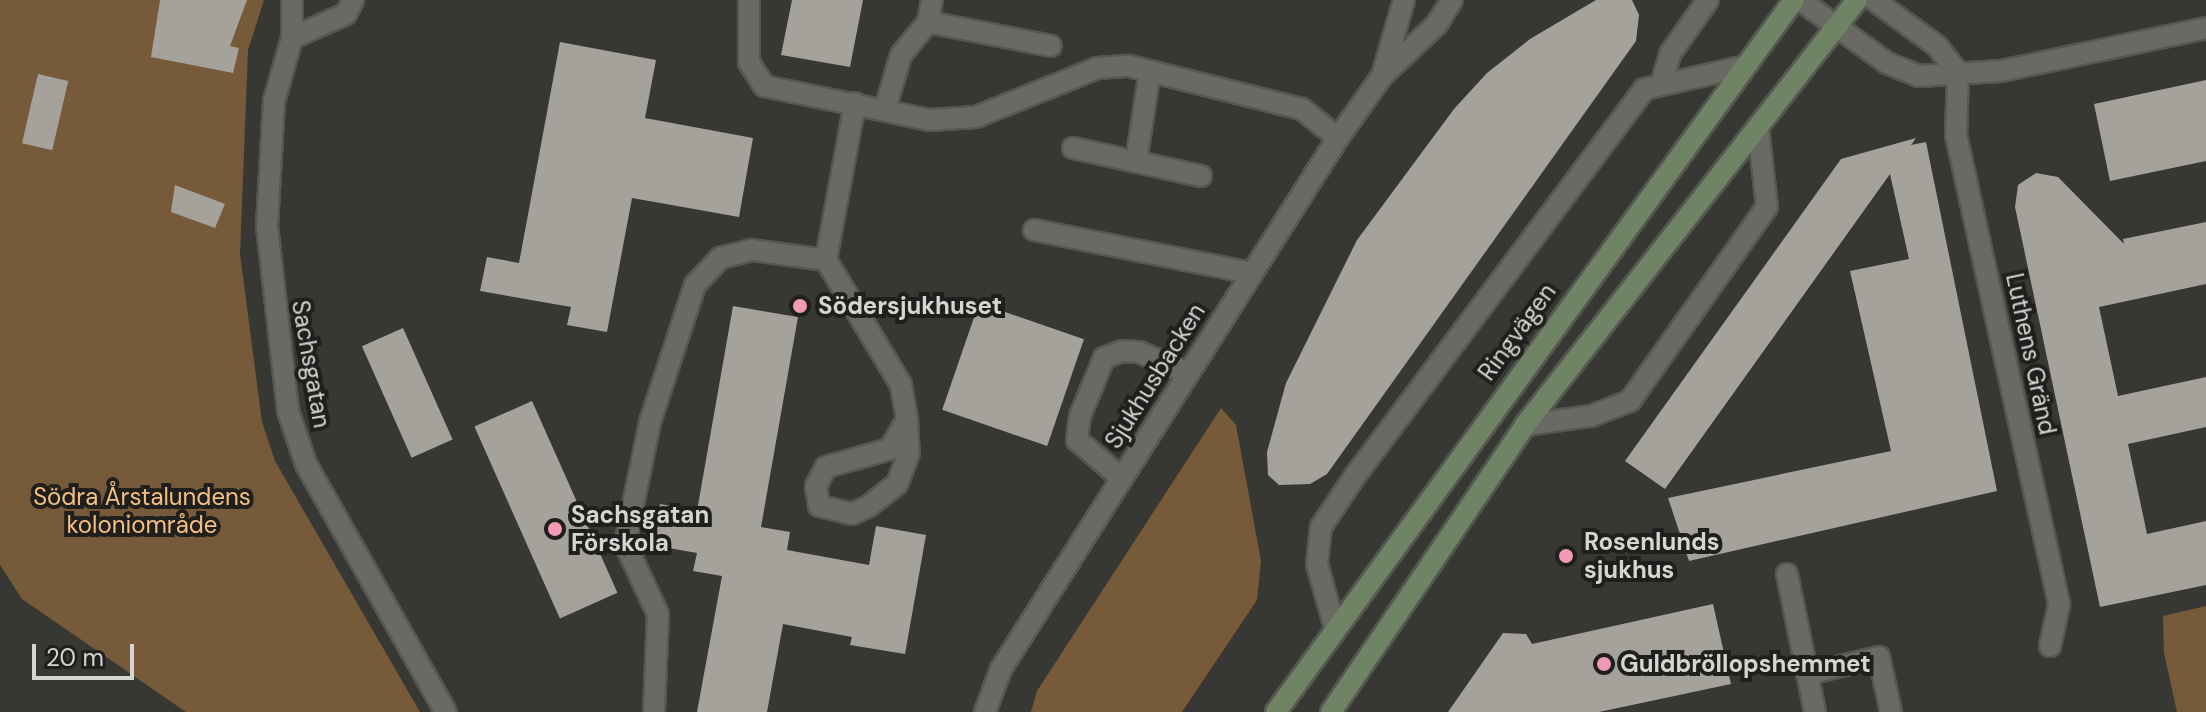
<!DOCTYPE html>
<meta charset="utf-8">
<style>
body{margin:0}
#map{position:relative;width:2206px;height:712px;overflow:hidden;background:#373833;font-family:"DM Sans",sans-serif}
div>[style]{position:absolute}
.green>*{inset:0;background:#765a39}
.building>*{inset:0;background:#a4a29b;transform-origin:0 0}
.roads{filter:drop-shadow(2px 0 #565752) drop-shadow(-2px 0 #565752) drop-shadow(0 2px #565752) drop-shadow(0 -2px #565752)}
.lane>*{height:20px;margin:-10px;padding:0 10px;transform-origin:10px;border-radius:10px;background:#696a64}
.street>*{height:20px;margin:-10px;padding:0 10px;transform-origin:10px;border-radius:10px;background:#696a64}
.secondary>*{height:20px;margin:-10px;padding:0 10px;transform-origin:10px;border-radius:10px;background:#6e8464}
.dots>*{width:22px;height:22px;translate:-50% -50%;box-sizing:border-box;border:4px solid #1f1f1d;border-radius:50%}
span{translate:-50% -50%;white-space:nowrap;text-align:center;line-height:1.15;-webkit-text-stroke:8px #1f1f1d;paint-order:stroke}
.poi-label{font-size:24px;color:#d5d6d2;font-weight:700}
.left{translate:0 -50%;text-align:left}
.street-label{font-size:24px;color:#d5d6d2}
.park-label{font-size:24px;color:#f6bf80}
.scale{position:absolute;left:32px;top:644px;width:102px;height:36px;box-sizing:border-box;border:4px solid #d5d6d2;border-top:0;padding-left:10px;font-size:24px;line-height:28px;white-space:nowrap;color:#d5d6d2;-webkit-text-stroke:6px #1f1f1d;paint-order:stroke}
</style>
<div id="map">
<div class="green">
<div style="clip-path:polygon(0 0,264px 0,248px 50px,240px 254px,262px 422px,275px 461px,420px 712px,186px 712px,22px 599px,0 565px)"></div>
<div style="clip-path:polygon(1221px 408px,1236px 425px,1261px 561px,1257px 600px,1182px 712px,1031px 712px,1037px 691px)"></div>
<div style="clip-path:polygon(2206px 606px,2206px 712px,2177px 712px,2164px 653px,2163px 616px)"></div>
</div>
<div class="building">
<div style="clip-path:polygon(160px 0,247px 0,230px 46px,239px 48px,233px 73px,151px 57px)"></div>
<div style="clip-path:polygon(792px 0,863px 0,850px 67px,781px 55px)"></div>
<div style="clip-path:polygon(1596px 0,1632px 0,1639px 15px,1636px 41px,1327px 474px,1310px 484px,1279px 485px,1268px 475px,1267px 452px,1286px 383px,1357px 240px,1454px 109px,1487px 73px,1530px 39px)"></div>
<div style="clip-path:polygon(560px 42px,656px 60px,645px 118px,753px 138px,739px 217px,632px 198px,607px 332px,567px 325px,571px 307px,480px 291px,487px 257px,519px 263px)"></div>
<div style="left:38px;top:74px;width:31px;height:71px;rotate:13deg"></div>
<div style="clip-path:polygon(2206px 80px,2206px 161px,2110px 181px,2094px 104px)"></div>
<div style="clip-path:polygon(1916px 138px,1911px 145px,1926px 142px,1997px 491px,1689px 561px,1668px 498px,1891px 451px,1850px 271px,1909px 259px,1890px 174px,1665px 489px,1625px 461px,1841px 159px)"></div>
<div style="clip-path:polygon(2036px 173px,2058px 177px,2124px 244px,2123px 239px,2206px 222px,2206px 284px,2099px 307px,2118px 396px,2206px 377px,2206px 427px,2128px 444px,2147px 534px,2206px 521px,2206px 585px,2100px 607px,2015px 207px,2018px 185px)"></div>
<div style="clip-path:polygon(175px 185px,225px 204px,215px 228px,171px 212px)"></div>
<div style="left:979px;top:303px;width:111px;height:113px;rotate:19deg"></div>
<div style="clip-path:polygon(733px 306px,798px 317px,761px 527px,790px 532px,787px 550px,869px 565px,876px 526px,926px 535px,905px 654px,850px 645px,852px 637px,783px 624px,767px 712px,697px 712px,722px 576px,693px 571px,697px 553px,652px 545px,660px 504px,697px 511px)"></div>
<div style="left:403px;top:328px;width:122px;height:45px;rotate:66deg"></div>
<div style="left:532px;top:401px;width:210px;height:63px;rotate:66deg"></div>
<div style="clip-path:polygon(1713px 604px,1731px 684px,1599px 712px,1448px 712px,1503px 633px,1526px 634px,1532px 644px)"></div>
</div>
<div class="roads">
<div class="lane">
<div style="left:928px;top:22px;width:125px;rotate:11deg"></div>
<div style="left:855px;top:103px;width:160px;rotate:100.5deg"></div>
<div style="left:826px;top:260px;width:146px;rotate:59deg"></div>
<div style="left:901px;top:385px;width:36px;rotate:80deg"></div>
<div style="left:907px;top:420px;width:33px;rotate:87deg"></div>
<div style="left:909px;top:453px;width:33px;rotate:111deg"></div>
<div style="left:897px;top:484px;width:36px;rotate:142deg"></div>
<div style="left:869px;top:506px;width:19px;rotate:155deg"></div>
<div style="left:852px;top:514px;width:34px;rotate:-166deg"></div>
<div style="left:819px;top:506px;width:20px;rotate:-99deg"></div>
<div style="left:816px;top:486px;width:21px;rotate:-62deg"></div>
<div style="left:826px;top:467px;width:66px;rotate:-15.7deg"></div>
<div style="left:890px;top:449px;width:34px;rotate:-60deg"></div>
<div style="left:885px;top:109px;width:56px;rotate:-73.5deg"></div>
<div style="left:901px;top:55px;width:43px;rotate:-50.7deg"></div>
<div style="left:928px;top:22px;width:22px;rotate:-80deg"></div>
<div style="left:1073px;top:148px;width:131px;rotate:12.3deg"></div>
<div style="left:1136px;top:162px;width:92px;rotate:-81.3deg"></div>
<div style="left:1034px;top:230px;width:221px;rotate:11.2deg"></div>
<div style="left:1121px;top:478px;width:58px;rotate:-139.2deg"></div>
<div style="left:1077px;top:440px;width:24px;rotate:-83deg"></div>
<div style="left:1080px;top:416px;width:63px;rotate:-67.5deg"></div>
<div style="left:1104px;top:358px;width:19px;rotate:-21deg"></div>
<div style="left:1122px;top:351px;width:17px;rotate:3deg"></div>
<div style="left:1139px;top:352px;width:53px;rotate:23.2deg"></div>
<div style="left:1787px;top:574px;width:141px;rotate:78.5deg"></div>
<div style="left:1807px;top:674px;width:74px;rotate:-13.3deg"></div>
<div style="left:1879px;top:657px;width:56px;rotate:77.7deg"></div>
<div style="left:654px;top:712px;width:98px;rotate:-87.7deg"></div>
<div style="left:658px;top:614px;width:77px;rotate:-115.2deg"></div>
<div style="left:625px;top:544px;width:125px;rotate:-78.4deg"></div>
<div style="left:650px;top:422px;width:144px;rotate:-71.8deg"></div>
<div style="left:695px;top:285px;width:37px;rotate:-47deg"></div>
<div style="left:720px;top:258px;width:32px;rotate:-14deg"></div>
<div style="left:751px;top:250px;width:76px;rotate:7.6deg"></div>
</div>
<div class="street">
<div style="left:292px;top:0;width:38px;rotate:90deg"></div>
<div style="left:292px;top:38px;width:66px;rotate:105.9deg"></div>
<div style="left:274px;top:101px;width:125px;rotate:93.2deg"></div>
<div style="left:267px;top:226px;width:186px;rotate:83.5deg"></div>
<div style="left:288px;top:411px;width:56px;rotate:71.2deg"></div>
<div style="left:306px;top:464px;width:285px;rotate:60.6deg"></div>
<div style="left:749px;top:0;width:62px;rotate:90deg"></div>
<div style="left:749px;top:62px;width:28px;rotate:58deg"></div>
<div style="left:764px;top:86px;width:169px;rotate:11.6deg"></div>
<div style="left:930px;top:120px;width:46px;rotate:-3.7deg"></div>
<div style="left:976px;top:117px;width:131px;rotate:-22deg"></div>
<div style="left:1097px;top:68px;width:32px;rotate:-4deg"></div>
<div style="left:1129px;top:66px;width:178px;rotate:14deg"></div>
<div style="left:1302px;top:109px;width:46px;rotate:38.9deg"></div>
<div style="left:1800px;top:0;width:107px;rotate:35.9deg"></div>
<div style="left:1887px;top:63px;width:35px;rotate:22deg"></div>
<div style="left:1919px;top:76px;width:82px;rotate:-3.5deg"></div>
<div style="left:2001px;top:71px;width:209px;rotate:-11.8deg"></div>
<div style="left:1874px;top:0;width:78px;rotate:36.1deg"></div>
<div style="left:1937px;top:46px;width:34px;rotate:52deg"></div>
<div style="left:292px;top:38px;width:59px;rotate:-24deg"></div>
<div style="left:346px;top:14px;width:16px;rotate:-63deg"></div>
<div style="left:1383px;top:73px;width:76px;rotate:-74deg"></div>
<div style="left:1958px;top:73px;width:62px;rotate:91.8deg"></div>
<div style="left:1956px;top:135px;width:481px;rotate:77.6deg"></div>
<div style="left:2059px;top:605px;width:42px;rotate:102.4deg"></div>
<div style="left:1662px;top:82px;width:29px;rotate:-74deg"></div>
<div style="left:1670px;top:54px;width:66px;rotate:-54.9deg"></div>
<div style="left:1525px;top:425px;width:67px;rotate:-7.8deg"></div>
<div style="left:1591px;top:416px;width:42px;rotate:-21deg"></div>
<div style="left:1630px;top:401px;width:237px;rotate:-54.8deg"></div>
<div style="left:1767px;top:207px;width:81px;rotate:-96.4deg"></div>
<div style="left:1335px;top:628px;width:66px;rotate:-105.7deg"></div>
<div style="left:1317px;top:564px;width:37px;rotate:-84deg"></div>
<div style="left:1321px;top:527px;width:61px;rotate:-56.3deg"></div>
<div style="left:1355px;top:476px;width:483px;rotate:-53.2deg"></div>
<div style="left:1644px;top:89px;width:100px;rotate:-12.7deg"></div>
<div style="left:985px;top:712px;width:46px;rotate:-69.6deg"></div>
<div style="left:1001px;top:669px;width:629px;rotate:-57.6deg"></div>
<div style="left:1338px;top:138px;width:76px;rotate:-54.6deg"></div>
<div style="left:1382px;top:76px;width:76px;rotate:-43.4deg"></div>
<div style="left:1437px;top:24px;width:28px;rotate:-58deg"></div>
</div>
<div class="secondary">
<div style="left:1276px;top:712px;width:880px;rotate:-53.96deg"></div>
<div style="left:1331px;top:712px;width:346px;rotate:-55.9deg"></div>
<div style="left:1525px;top:425px;width:539px;rotate:-52deg"></div>
</div>
</div>
<div class="dots">
<div style="left:800px;top:306px;background:#f09ab5"></div>
<div style="left:555px;top:529px;background:#f09ab5"></div>
<div style="left:1566px;top:556px;background:#f09ab5"></div>
<div style="left:1604px;top:664px;background:#f09ab5"></div>
</div>
<div class="poi-label">
<span class="left" style="left:818px;top:306px">Södersjukhuset</span>
<span class="left" style="left:571px;top:529px">Sachsgatan<br>Förskola</span>
<span class="left" style="left:1584px;top:556px">Rosenlunds<br>sjukhus</span>
<span class="left" style="left:1620px;top:664px">Guldbröllopshemmet</span>
</div>
<div class="street-label">
<span style="left:1517px;top:332px;rotate:-54deg">Ringvägen</span>
<span style="left:2031px;top:354px;rotate:78deg">Luthens Gränd</span>
<span style="left:311px;top:364px;rotate:80deg">Sachsgatan</span>
<span style="left:1155px;top:376px;rotate:-58deg">Sjukhusbacken</span>
</div>
<div class="park-label">
<span style="left:142px;top:511px">Södra Årstalundens<br>koloniområde</span>
</div>
<div class="scale">20 m</div>
</div>
